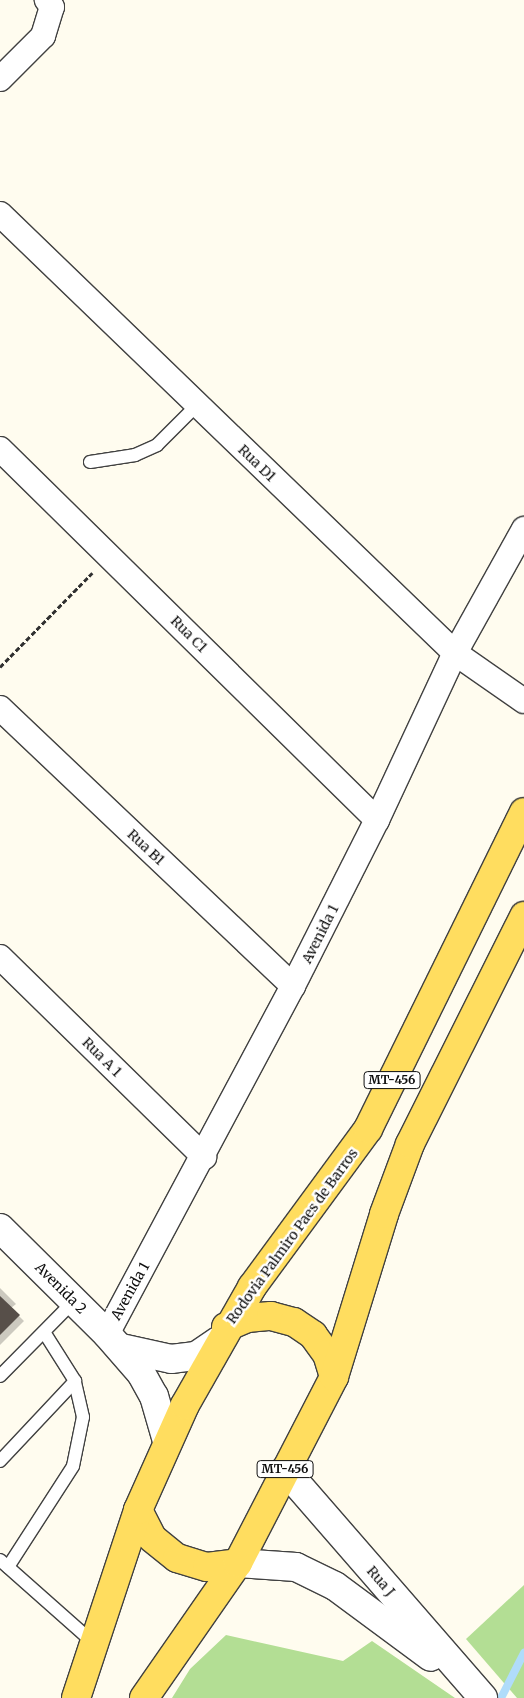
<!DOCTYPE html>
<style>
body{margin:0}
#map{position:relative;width:524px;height:1698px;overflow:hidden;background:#fffcef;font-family:Merriweather,serif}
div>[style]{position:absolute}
.forest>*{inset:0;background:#b3de94}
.shadow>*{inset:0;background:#0003}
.stream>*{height:8px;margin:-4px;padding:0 4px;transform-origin:4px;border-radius:4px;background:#b0dcfa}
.building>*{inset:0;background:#574f49}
.path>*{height:3px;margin-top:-1.5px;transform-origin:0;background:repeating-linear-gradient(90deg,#303030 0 5px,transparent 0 7.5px)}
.roads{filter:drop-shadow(1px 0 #414141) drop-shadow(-1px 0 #414141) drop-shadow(0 1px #414141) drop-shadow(0 -1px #414141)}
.service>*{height:12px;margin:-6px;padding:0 6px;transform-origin:6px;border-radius:6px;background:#fff}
.minor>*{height:24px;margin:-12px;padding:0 12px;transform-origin:12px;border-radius:12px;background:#fff}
.tertiary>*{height:28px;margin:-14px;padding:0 14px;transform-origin:14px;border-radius:14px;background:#fff}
.primary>*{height:28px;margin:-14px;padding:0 14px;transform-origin:14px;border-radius:14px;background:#ffdd5f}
span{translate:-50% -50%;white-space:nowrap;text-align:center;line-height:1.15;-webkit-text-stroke:5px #fff;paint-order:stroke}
.shield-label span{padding:1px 4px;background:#fff;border:1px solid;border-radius:4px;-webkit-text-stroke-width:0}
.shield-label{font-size:12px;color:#0e0e0e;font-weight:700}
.street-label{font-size:14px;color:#0e0e0e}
</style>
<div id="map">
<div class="forest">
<div style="clip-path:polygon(524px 1585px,524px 1698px,517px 1698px,466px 1639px)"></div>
<div style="clip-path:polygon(226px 1635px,343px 1661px,372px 1641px,455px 1698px,172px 1698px,190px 1669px)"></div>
</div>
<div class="shadow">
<div style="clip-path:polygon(0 1288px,16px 1304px,11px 1308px,24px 1321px,0 1345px)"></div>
</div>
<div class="stream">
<div style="left:501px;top:1698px;width:51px;rotate:-62.9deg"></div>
</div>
<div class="building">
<div style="clip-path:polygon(0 1296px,20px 1315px,0 1335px)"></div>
</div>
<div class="path">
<div style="left:0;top:667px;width:132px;rotate:-45.6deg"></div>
</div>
<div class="roads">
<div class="service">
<div style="left:90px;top:462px;width:46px;rotate:-8.8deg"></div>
<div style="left:135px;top:455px;width:24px;rotate:-24deg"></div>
<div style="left:157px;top:445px;width:57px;rotate:-45deg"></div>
<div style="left:0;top:1376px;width:105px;rotate:-45.4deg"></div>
<div style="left:0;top:1461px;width:110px;rotate:-46.8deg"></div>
<div style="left:0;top:1560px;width:127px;rotate:41.5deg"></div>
<div style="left:8px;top:1567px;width:120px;rotate:-57.2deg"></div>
<div style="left:73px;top:1466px;width:50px;rotate:-78.5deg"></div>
<div style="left:83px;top:1417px;width:37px;rotate:-103deg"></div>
<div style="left:75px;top:1381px;width:58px;rotate:-122.3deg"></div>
</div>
<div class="minor">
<div style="left:0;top:79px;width:61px;rotate:-45deg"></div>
<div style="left:43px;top:36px;width:30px;rotate:-73deg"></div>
<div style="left:52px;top:7px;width:9px;rotate:-126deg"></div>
<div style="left:0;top:214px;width:632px;rotate:43.97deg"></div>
<div style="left:455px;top:653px;width:84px;rotate:34.8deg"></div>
<div style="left:0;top:449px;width:529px;rotate:44.54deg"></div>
<div style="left:0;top:708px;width:404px;rotate:43.5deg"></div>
<div style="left:0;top:957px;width:286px;rotate:44.4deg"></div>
<div style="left:107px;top:1334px;width:395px;rotate:-61.9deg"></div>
<div style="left:293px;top:986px;width:186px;rotate:-63.2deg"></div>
<div style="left:377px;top:820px;width:184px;rotate:-65deg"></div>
<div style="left:455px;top:653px;width:142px;rotate:-60.9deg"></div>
</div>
<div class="tertiary">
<div style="left:0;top:1228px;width:151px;rotate:44.7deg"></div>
<div style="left:107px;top:1334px;width:52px;rotate:48.9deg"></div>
<div style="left:141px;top:1373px;width:26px;rotate:61deg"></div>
<div style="left:154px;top:1396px;width:47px;rotate:73.9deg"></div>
<div style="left:121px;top:1348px;width:51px;rotate:12.4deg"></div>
<div style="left:171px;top:1359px;width:25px;rotate:-7deg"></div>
<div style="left:196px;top:1356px;width:27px;rotate:-34deg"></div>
<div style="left:285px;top:1470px;width:302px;rotate:49deg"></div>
<div style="left:238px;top:1563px;width:58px;rotate:3.9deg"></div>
<div style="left:296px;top:1567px;width:43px;rotate:26deg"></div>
<div style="left:335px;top:1586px;width:119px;rotate:36.5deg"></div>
</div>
<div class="primary">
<div style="left:226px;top:1327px;width:23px;rotate:-23deg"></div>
<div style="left:247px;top:1318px;width:24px;rotate:-5deg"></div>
<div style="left:271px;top:1316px;width:24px;rotate:15deg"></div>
<div style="left:294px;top:1322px;width:23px;rotate:34deg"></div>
<div style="left:313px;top:1335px;width:24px;rotate:54deg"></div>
<div style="left:327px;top:1354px;width:24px;rotate:73deg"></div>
<div style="left:138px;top:1510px;width:31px;rotate:63deg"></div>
<div style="left:152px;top:1538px;width:32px;rotate:39deg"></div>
<div style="left:177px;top:1558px;width:31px;rotate:17deg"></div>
<div style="left:207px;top:1567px;width:31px;rotate:-7deg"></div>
<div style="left:76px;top:1698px;width:198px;rotate:-71.7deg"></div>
<div style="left:138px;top:1510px;width:115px;rotate:-65.9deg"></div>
<div style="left:185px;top:1405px;width:136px;rotate:-60.4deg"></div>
<div style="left:252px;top:1287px;width:196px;rotate:-53.7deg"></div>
<div style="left:368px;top:1129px;width:353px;rotate:-63.8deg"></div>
<div style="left:144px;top:1698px;width:165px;rotate:-55.2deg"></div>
<div style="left:238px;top:1563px;width:209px;rotate:-62.7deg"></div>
<div style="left:334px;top:1377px;width:170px;rotate:-72.9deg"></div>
<div style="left:384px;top:1214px;width:75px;rotate:-69.6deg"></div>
<div style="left:410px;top:1144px;width:255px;rotate:-63.4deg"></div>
</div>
</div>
<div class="shield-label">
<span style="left:392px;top:1080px">MT-456</span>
<span style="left:285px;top:1469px">MT-456</span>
</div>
<div class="street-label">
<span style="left:257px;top:463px;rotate:44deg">Rua D1</span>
<span style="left:189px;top:634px;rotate:45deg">Rua C1</span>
<span style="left:146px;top:847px;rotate:43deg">Rua B1</span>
<span style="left:320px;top:934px;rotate:-63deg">Avenida 1</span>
<span style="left:102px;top:1057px;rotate:45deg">Rua A 1</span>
<span style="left:292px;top:1236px;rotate:-54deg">Rodovia Palmiro Paes de Barros</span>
<span style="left:61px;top:1288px;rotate:45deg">Avenida 2</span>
<span style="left:130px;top:1291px;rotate:-61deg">Avenida 1</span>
<span style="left:381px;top:1581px;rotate:49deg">Rua J</span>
</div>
</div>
